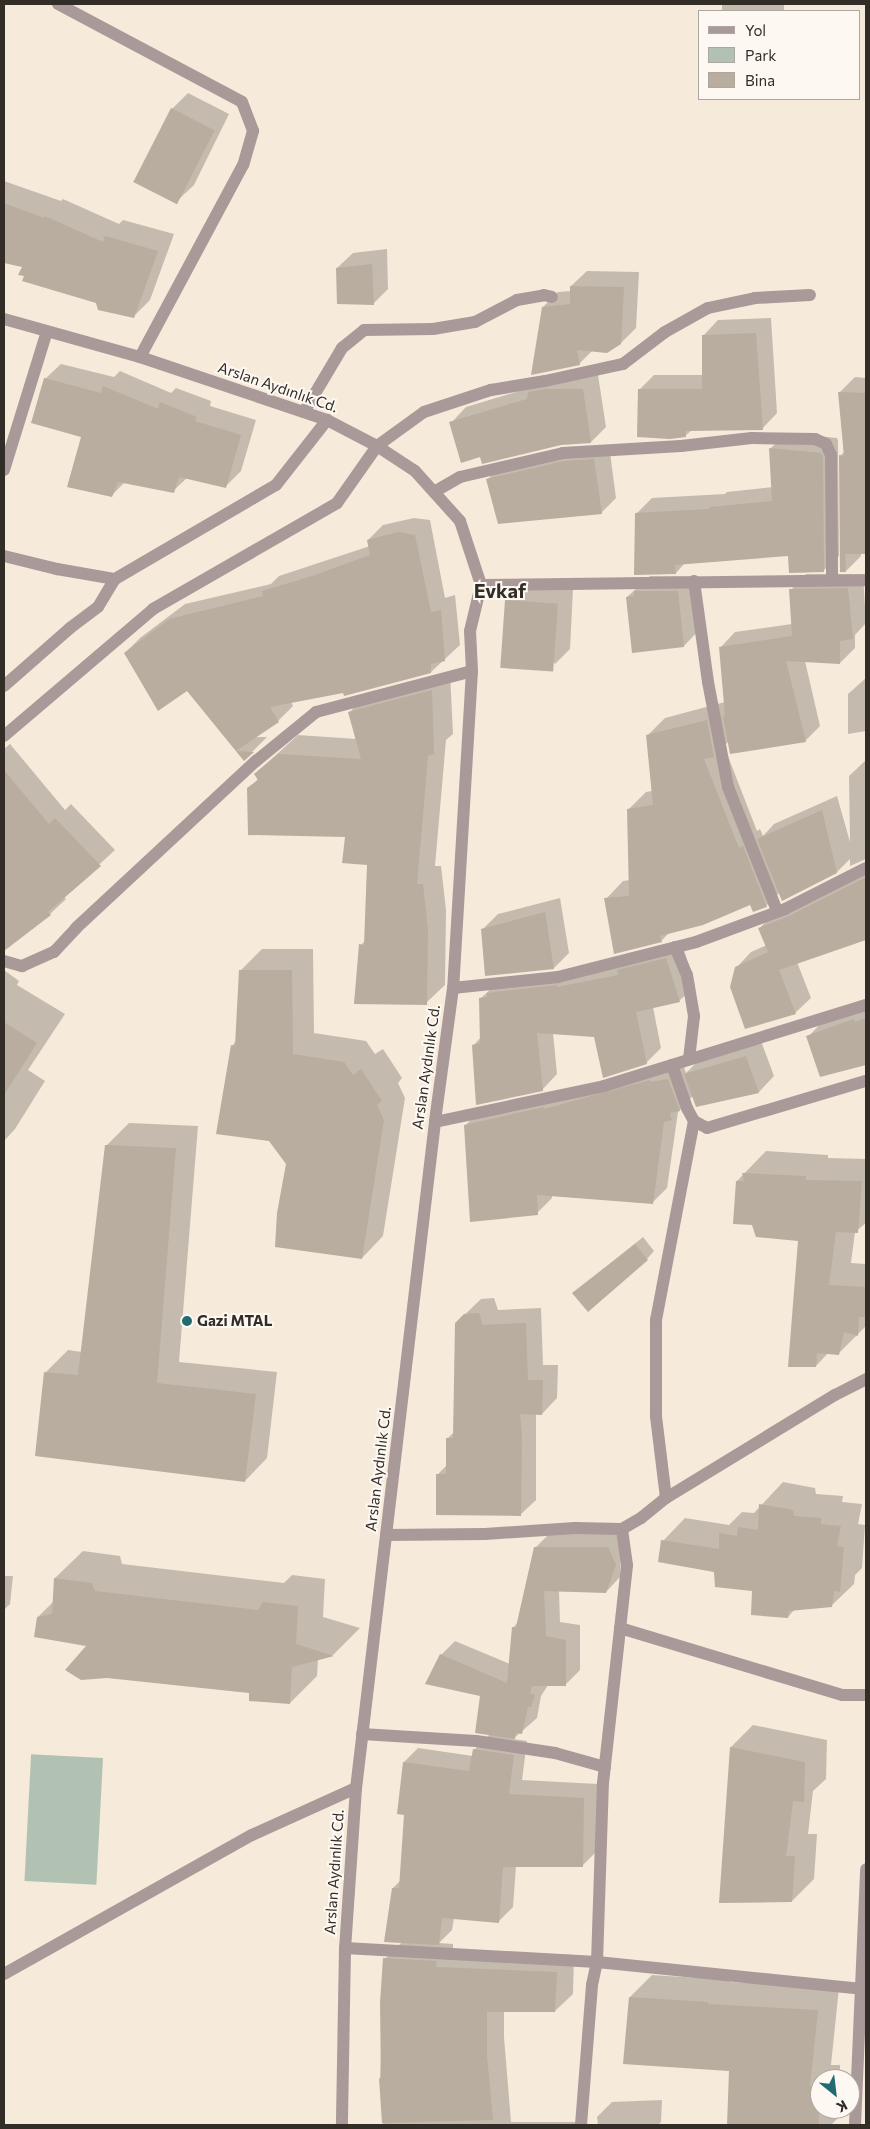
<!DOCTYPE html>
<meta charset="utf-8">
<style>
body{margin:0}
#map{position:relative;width:870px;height:2129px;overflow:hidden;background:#f6eada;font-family:Commissioner,sans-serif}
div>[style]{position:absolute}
.green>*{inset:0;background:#b2c2b2;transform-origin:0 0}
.shadow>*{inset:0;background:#0003;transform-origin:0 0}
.building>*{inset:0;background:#b8ad9e;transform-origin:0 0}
.minor>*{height:12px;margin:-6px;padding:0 6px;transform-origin:6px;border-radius:6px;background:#a99998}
.dots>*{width:14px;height:14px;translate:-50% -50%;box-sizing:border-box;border:2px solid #fdf8f2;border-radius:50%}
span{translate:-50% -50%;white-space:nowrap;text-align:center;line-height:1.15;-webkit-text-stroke:4px #fdf8f2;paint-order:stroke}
.street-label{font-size:15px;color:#322d27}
.poi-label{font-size:15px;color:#322d27;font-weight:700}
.left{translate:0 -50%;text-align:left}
.district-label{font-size:20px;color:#322d27;font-weight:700}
.frame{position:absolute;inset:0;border:5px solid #322d27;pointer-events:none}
.legend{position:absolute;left:698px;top:10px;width:162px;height:90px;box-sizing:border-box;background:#fdf8f2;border:1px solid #aca7a1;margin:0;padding:6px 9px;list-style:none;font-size:15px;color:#322d27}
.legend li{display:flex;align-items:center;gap:10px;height:25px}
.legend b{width:25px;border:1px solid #aca7a1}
.north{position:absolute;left:810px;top:2069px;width:50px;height:50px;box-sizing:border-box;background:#fdf8f2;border:1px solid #aca7a1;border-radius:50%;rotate:151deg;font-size:14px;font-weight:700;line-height:20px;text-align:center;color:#322d27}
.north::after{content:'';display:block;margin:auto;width:18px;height:22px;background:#216c71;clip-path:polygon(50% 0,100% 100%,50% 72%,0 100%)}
</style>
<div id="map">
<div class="green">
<div style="left:103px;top:1758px;width:127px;height:72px;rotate:93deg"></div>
</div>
<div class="shadow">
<div style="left:722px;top:4px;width:62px;height:7px"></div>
<div style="clip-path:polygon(188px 93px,229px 114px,194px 185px,178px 200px,172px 109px)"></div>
<div style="clip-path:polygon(4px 181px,61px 201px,63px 199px,119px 224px,123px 220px,174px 234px,150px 300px,133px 317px,25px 275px,23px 266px,4px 261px)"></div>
<div style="clip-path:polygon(387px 249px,388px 289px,373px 304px,337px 268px,353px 253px)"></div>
<div style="clip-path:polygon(587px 271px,639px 272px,636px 328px,621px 343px,593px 350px,579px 364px,543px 307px,558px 292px,571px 291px,571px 286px)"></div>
<div style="clip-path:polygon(771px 318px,777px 413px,762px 429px,692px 430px,685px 436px,639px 390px,654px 375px,703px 375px,703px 336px,718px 320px)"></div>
<div style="clip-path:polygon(61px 364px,114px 377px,120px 371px,171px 393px,176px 388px,211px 401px,210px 406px,256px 420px,241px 471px,226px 486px,187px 478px,173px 491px,125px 482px,111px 496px,82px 436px,45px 379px)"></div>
<div style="clip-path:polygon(598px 375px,606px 427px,591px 442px,561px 444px,481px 456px,451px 423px,466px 407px,536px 386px)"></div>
<div style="clip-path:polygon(855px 377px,866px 378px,866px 553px,861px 552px,861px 556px,846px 571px,841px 571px,840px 456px,844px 452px,839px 393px)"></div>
<div style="clip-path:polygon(786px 433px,837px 438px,838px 441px,839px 556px,823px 571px,789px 554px,685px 563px,676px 573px,637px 513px,652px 498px,725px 494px,727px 492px,773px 487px,771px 448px)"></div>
<div style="clip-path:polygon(609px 445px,616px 498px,601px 513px,487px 480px,503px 464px)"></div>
<div style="clip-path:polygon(414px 518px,430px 520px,445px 598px,455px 595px,460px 645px,431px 672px,291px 702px,293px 706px,278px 721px,255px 737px,267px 737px,244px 760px,188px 689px,125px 653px,140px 638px,185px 604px,271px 584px,279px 576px,370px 546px,368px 540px,383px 525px)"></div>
<div style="clip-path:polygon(806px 574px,863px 574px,866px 623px,855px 635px,855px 648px,840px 663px,805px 661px,820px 726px,805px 741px,729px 741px,724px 746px,757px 831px,760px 829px,763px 836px,774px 824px,837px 796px,850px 842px,849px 776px,866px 760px,866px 859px,850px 866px,850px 859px,837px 872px,780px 892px,766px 906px,750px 903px,671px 931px,661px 941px,606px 899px,623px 881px,630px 880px,628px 810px,646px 792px,652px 791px,647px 736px,665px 718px,725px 702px,720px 648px,735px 632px,792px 624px,791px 590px)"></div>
<div style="clip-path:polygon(650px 576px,693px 576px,699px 630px,684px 646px,633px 651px,627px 597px)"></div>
<div style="clip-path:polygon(522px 586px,573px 589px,570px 649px,555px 664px,506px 601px)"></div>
<div style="clip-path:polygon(450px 672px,453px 734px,446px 740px,435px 866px,441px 866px,446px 910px,445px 985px,426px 1003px,361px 945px,366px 940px,368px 863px,346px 836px,248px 789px,259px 778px,255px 774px,298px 735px,357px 739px,350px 712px,368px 693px)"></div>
<div style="clip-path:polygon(866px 678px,866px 731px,848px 734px,848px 694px)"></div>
<div style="clip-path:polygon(10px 744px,65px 810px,71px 804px,115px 850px,64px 897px,66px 899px,50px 914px,11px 944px,4px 936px,4px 749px)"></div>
<div style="clip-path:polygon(866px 870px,866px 939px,797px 962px,811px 998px,795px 1013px,736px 968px,751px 952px,767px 945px,760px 928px,775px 912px)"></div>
<div style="clip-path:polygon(560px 898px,569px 953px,554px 968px,483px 929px,498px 914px)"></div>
<div style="clip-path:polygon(682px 943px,695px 986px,679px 1001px,653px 1007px,661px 1048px,646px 1063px,595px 1036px,553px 1033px,557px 1074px,542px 1090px,474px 1045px,481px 1037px,480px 999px,496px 984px,572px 971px)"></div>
<div style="clip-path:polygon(262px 949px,313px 949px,314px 1033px,366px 1041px,375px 1054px,383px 1049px,402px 1078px,398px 1083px,405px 1098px,383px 1236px,362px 1258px,287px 1163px,232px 1046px,236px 1041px,241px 970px)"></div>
<div style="clip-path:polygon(4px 970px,19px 981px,17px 985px,65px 1014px,28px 1070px,45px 1081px,15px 1129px,4px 1141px)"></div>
<div style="clip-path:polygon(866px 1006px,866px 1064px,821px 1075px,808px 1037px,823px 1021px)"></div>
<div style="clip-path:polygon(761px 1041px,774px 1076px,759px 1092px,697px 1106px,693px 1096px,686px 1103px,678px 1112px,667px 1188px,652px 1203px,552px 1195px,552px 1198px,537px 1213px,465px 1126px,480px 1110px,683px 1064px,686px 1073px,700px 1059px)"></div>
<div style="clip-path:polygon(129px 1123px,198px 1126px,179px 1362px,277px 1372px,267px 1458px,245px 1481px,46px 1372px,68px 1350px,82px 1352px,106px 1146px)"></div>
<div style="clip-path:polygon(766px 1151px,828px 1155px,828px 1158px,866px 1159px,866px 1223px,855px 1232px,851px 1263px,866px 1264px,866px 1326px,839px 1353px,829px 1352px,816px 1366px,799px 1240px,737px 1181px)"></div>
<div style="clip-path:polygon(643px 1237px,654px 1251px,647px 1259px,574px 1293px)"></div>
<div style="clip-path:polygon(494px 1298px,498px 1310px,541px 1308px,543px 1365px,558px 1365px,557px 1398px,542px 1414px,536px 1414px,536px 1500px,520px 1515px,438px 1474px,447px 1465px,448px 1438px,455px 1431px,456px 1323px,481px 1299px)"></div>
<div style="clip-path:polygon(783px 1482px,815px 1488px,816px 1494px,843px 1496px,842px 1502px,862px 1504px,858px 1524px,865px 1525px,862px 1568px,855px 1575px,854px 1584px,831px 1606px,795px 1609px,788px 1617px,753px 1590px,663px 1541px,685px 1518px,729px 1525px,742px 1512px,754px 1513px)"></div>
<div style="clip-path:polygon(550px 1533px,622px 1533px,620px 1577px,606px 1592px,559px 1591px,560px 1622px,580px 1625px,580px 1670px,565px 1685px,548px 1685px,541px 1696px,537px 1718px,513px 1739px,527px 1741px,522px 1780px,598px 1784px,596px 1852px,582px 1866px,516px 1866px,513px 1907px,499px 1921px,454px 1918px,452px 1930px,439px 1943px,453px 1944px,453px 1950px,574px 1955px,573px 1994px,555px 2011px,504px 2011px,504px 2037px,511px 2122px,584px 2122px,585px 2125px,383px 2125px,380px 2079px,385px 1959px,402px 1942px,393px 1888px,401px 1880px,405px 1813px,404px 1762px,418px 1748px,473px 1756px,474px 1750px,490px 1734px,482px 1695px,441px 1655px,455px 1641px,510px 1664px,513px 1628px,518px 1622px,535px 1548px)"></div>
<div style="clip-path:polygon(83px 1551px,120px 1556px,122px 1564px,284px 1583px,292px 1575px,325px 1579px,323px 1617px,360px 1628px,333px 1655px,318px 1659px,317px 1676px,290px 1703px,88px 1646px,38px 1617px,54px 1601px,55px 1578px)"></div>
<div style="clip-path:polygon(4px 1576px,13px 1576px,10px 1604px,4px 1610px)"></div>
<div style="clip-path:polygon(753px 1725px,827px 1740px,826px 1779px,813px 1791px,808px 1834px,817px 1834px,814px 1879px,792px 1901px,731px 1747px)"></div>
<div style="clip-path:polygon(652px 1975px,730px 1980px,730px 1982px,839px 1988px,831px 2065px,840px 2065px,840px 2079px,820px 2079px,820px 2109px,841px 2109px,841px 2115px,831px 2125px,729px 2125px,730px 2070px,630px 1997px)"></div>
<div style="clip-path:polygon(662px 2100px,661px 2122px,658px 2125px,598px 2125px,597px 2117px,612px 2102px)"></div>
</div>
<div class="building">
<div style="left:171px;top:108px;width:49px;height:83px;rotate:27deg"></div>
<div style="clip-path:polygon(4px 203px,44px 218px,45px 216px,103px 242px,105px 236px,158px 251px,134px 318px,98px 310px,96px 303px,22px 281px,24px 276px,18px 275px,22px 267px,4px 263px)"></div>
<div style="clip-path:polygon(372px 264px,374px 305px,337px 304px,336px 268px)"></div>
<div style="clip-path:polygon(570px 286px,624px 287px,621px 344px,607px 353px,577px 350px,580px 365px,531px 375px,542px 307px,570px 304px)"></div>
<div style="clip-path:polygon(756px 333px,763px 430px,686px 431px,686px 437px,670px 439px,637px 437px,638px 389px,702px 389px,702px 335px)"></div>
<div style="clip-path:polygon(44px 378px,101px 393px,103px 386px,158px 409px,160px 402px,197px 417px,195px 421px,241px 435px,226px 488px,179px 477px,174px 493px,118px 482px,112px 497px,67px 487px,81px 437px,31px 423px)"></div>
<div style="clip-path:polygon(546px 389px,583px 389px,591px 443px,561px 445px,482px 464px,480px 457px,461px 463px,449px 422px,527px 399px,528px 392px)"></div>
<div style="clip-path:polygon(838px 392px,866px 393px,866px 554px,845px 554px,846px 572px,840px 572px,839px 455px,844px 456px)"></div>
<div style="clip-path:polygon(769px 448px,821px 453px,823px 457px,824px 572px,789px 573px,788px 556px,675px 565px,676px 574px,634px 575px,635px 513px,710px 509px,710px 507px,772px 501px)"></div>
<div style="clip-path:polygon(594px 459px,602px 514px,498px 524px,486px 479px,564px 461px)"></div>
<div style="clip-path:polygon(398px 532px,415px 535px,431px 612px,441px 610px,445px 661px,431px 664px,431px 673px,344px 696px,343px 693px,270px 707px,279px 722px,236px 751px,254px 752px,244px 761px,187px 691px,158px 711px,124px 653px,169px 619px,263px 596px,262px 591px,312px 576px,370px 555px,367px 540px)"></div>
<div style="clip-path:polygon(848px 588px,853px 639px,840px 641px,840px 664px,786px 661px,806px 742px,730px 754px,723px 717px,725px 716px,719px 647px,792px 636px,789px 589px)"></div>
<div style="clip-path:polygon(634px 591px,678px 591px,684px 647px,632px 653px,626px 597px,634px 596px)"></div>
<div style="left:505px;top:600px;width:53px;height:68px;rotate:4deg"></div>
<div style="clip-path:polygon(432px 690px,434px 754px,428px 756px,417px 884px,423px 884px,428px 930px,427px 1005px,354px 1004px,359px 944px,364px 945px,367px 865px,342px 863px,345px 837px,248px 835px,247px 788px,258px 780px,254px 774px,278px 754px,361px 759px,348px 712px)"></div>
<div style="clip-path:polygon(707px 720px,714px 757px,704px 759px,739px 848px,743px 846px,767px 907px,753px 912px,750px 905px,703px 925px,660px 936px,662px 942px,614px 954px,604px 898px,629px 896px,627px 809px,653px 805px,646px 735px)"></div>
<div style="clip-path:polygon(4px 770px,49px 824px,55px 818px,101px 866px,48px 912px,51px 915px,4px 951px)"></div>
<div style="clip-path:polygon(822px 810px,837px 873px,782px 901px,757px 839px)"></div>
<div style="clip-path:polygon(866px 877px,866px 940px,779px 970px,796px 1014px,745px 1029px,730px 987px,735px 967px,768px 952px,758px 928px,789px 916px)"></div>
<div style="clip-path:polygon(545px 912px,554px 969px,485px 976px,481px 929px)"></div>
<div style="clip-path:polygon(666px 958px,680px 1002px,636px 1012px,647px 1064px,603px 1078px,594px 1037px,537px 1033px,543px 1091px,476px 1105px,472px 1045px,480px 1043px,479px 998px,487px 997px,487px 993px,557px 985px,557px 987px,618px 975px,617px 970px)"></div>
<div style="clip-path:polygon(239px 970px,292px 970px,293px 1054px,344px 1062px,353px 1075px,361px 1069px,382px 1101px,377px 1105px,384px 1120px,362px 1259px,275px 1247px,277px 1213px,286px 1164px,269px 1141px,216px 1134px,231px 1045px,235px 1046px)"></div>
<div style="clip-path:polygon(866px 1018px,866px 1065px,820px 1077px,806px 1036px,854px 1019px,855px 1022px)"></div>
<div style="clip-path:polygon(4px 1022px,37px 1043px,4px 1095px)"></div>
<div style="clip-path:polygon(746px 1056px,759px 1093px,696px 1107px,684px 1074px)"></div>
<div style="clip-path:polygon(668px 1079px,680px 1111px,670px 1113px,672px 1120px,664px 1122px,653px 1204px,537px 1195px,538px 1215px,470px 1222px,464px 1125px,544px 1107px,544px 1109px,650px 1080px,650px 1082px)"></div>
<div style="clip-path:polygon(105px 1145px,176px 1148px,157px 1383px,256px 1394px,245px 1482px,35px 1456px,44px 1372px,78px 1375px)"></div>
<div style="clip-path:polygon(742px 1173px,806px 1176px,806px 1180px,862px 1181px,858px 1233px,836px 1232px,829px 1285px,866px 1287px,866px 1317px,859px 1317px,858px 1336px,844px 1332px,839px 1355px,817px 1353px,816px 1367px,788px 1367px,798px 1241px,756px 1237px,752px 1225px,733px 1224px,736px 1181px,744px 1181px)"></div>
<div style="clip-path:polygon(635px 1244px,648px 1260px,588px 1312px,572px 1293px)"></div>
<div style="clip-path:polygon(479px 1313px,483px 1325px,526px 1323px,528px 1380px,543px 1380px,542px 1415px,520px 1414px,522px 1436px,521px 1516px,436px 1515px,436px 1474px,446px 1474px,446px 1438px,453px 1438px,455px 1323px,464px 1314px)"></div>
<div style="clip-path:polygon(759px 1504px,793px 1510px,794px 1516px,821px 1518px,821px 1524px,841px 1526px,837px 1546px,844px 1547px,840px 1592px,834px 1591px,832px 1607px,789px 1611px,788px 1618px,751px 1615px,752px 1591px,715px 1587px,714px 1572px,658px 1562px,661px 1540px,719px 1549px,719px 1533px,737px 1536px,738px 1527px,758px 1530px)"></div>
<div style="clip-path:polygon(534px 1547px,608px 1547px,616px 1565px,606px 1593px,544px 1591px,546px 1636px,566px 1640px,566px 1686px,532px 1686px,530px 1693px,535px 1695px,531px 1707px,528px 1707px,522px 1734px,516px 1733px,515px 1739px,475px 1733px,480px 1696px,425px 1684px,440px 1654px,507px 1683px,512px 1627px,516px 1627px)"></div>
<div style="clip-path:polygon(54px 1578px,92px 1583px,95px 1591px,258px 1610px,263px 1602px,298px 1606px,296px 1644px,334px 1656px,292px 1667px,290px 1704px,249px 1701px,249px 1693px,107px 1678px,81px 1680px,65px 1670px,86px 1646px,34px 1637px,37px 1617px,52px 1614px)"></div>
<div style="clip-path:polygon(730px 1747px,805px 1762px,804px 1802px,793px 1801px,786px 1856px,795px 1856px,792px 1902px,719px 1903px)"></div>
<div style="clip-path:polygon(473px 1749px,514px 1755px,509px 1794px,584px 1798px,583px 1867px,503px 1867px,499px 1923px,442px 1918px,439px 1945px,384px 1942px,392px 1888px,399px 1888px,404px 1815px,397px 1814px,403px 1762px,469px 1771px)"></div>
<div style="clip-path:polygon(383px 1958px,437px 1961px,436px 1967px,557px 1972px,555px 2012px,487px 2012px,487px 2055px,493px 2120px,382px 2123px,379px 2078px,381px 2079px,380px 2003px)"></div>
<div style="clip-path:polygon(629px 1997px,708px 2002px,708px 2004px,818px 2010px,810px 2086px,818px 2087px,819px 2125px,727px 2125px,729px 2071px,623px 2064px)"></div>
</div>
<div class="minor">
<div style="left:58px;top:4px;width:208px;rotate:28deg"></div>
<div style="left:242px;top:102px;width:31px;rotate:69deg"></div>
<div style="left:253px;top:131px;width:35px;rotate:106deg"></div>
<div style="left:243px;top:165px;width:218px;rotate:118.2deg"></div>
<div style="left:4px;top:319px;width:141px;rotate:15.6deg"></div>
<div style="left:140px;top:357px;width:197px;rotate:18.6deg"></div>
<div style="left:327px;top:420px;width:56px;rotate:27.5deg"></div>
<div style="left:377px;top:446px;width:45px;rotate:33.3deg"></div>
<div style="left:415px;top:471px;width:67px;rotate:48deg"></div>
<div style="left:460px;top:521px;width:67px;rotate:71.8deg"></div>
<div style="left:481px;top:585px;width:47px;rotate:103.4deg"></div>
<div style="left:470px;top:631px;width:40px;rotate:87.1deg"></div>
<div style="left:472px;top:671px;width:318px;rotate:93.4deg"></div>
<div style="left:453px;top:988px;width:135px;rotate:97.7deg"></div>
<div style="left:435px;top:1122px;width:671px;rotate:96.76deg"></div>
<div style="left:356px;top:1788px;width:160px;rotate:93.9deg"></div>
<div style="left:345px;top:1948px;width:177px;rotate:91deg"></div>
<div style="left:304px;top:412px;width:74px;rotate:-59.3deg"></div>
<div style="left:342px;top:348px;width:28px;rotate:-39deg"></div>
<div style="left:364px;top:330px;width:69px;rotate:-0.8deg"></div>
<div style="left:433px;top:329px;width:43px;rotate:-9.5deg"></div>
<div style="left:475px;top:322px;width:47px;rotate:-27.6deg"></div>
<div style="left:517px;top:300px;width:27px;rotate:-10deg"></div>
<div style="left:544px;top:295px;width:8px;rotate:14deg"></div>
<div style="left:4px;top:470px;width:145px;rotate:-72.8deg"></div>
<div style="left:434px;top:492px;width:30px;rotate:-30deg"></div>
<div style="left:460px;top:477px;width:106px;rotate:-13.1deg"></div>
<div style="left:563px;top:453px;width:118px;rotate:-3.4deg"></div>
<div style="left:681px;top:446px;width:71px;rotate:-6.4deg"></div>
<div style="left:752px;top:438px;width:63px;rotate:0.9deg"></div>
<div style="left:815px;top:439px;width:12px;rotate:24deg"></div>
<div style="left:826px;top:444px;width:12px;rotate:66deg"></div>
<div style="left:831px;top:455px;width:125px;rotate:89.5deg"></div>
<div style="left:4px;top:556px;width:55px;rotate:13.8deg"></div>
<div style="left:57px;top:569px;width:59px;rotate:9.8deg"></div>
<div style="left:694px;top:581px;width:102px;rotate:82.1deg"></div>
<div style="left:708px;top:682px;width:107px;rotate:79.2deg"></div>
<div style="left:728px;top:787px;width:133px;rotate:68.4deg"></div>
<div style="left:481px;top:585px;width:385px;rotate:-0.7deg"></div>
<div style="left:4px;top:686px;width:88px;rotate:-41.3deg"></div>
<div style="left:70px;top:628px;width:35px;rotate:-37deg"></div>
<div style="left:98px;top:607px;width:33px;rotate:-59deg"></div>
<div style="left:115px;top:579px;width:186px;rotate:-30.3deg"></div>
<div style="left:276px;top:485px;width:83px;rotate:-51.9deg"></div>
<div style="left:4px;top:736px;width:196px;rotate:-40.4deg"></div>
<div style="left:153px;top:609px;width:212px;rotate:-29.9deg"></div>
<div style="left:337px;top:503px;width:70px;rotate:-54.9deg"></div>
<div style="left:377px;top:446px;width:58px;rotate:-35.9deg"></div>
<div style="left:424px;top:412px;width:71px;rotate:-18.2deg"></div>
<div style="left:491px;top:390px;width:55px;rotate:-9.5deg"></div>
<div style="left:545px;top:381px;width:80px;rotate:-12.3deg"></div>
<div style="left:623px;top:364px;width:53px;rotate:-37.3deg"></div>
<div style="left:665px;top:332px;width:49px;rotate:-29.2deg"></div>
<div style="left:708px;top:308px;width:48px;rotate:-12deg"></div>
<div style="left:755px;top:298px;width:55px;rotate:-3.1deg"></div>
<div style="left:675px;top:947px;width:30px;rotate:67deg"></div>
<div style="left:687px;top:975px;width:42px;rotate:80.3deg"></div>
<div style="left:694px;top:1016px;width:43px;rotate:96.6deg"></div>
<div style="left:4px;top:961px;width:19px;rotate:16deg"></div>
<div style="left:22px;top:966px;width:35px;rotate:-24deg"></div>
<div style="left:54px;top:952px;width:33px;rotate:-47deg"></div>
<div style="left:76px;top:928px;width:246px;rotate:-42.9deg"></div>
<div style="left:256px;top:761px;width:77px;rotate:-39.2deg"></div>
<div style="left:316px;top:712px;width:161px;rotate:-14.7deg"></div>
<div style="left:453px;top:988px;width:106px;rotate:-6deg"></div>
<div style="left:558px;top:977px;width:142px;rotate:-14.2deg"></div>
<div style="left:696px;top:942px;width:95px;rotate:-20.3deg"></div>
<div style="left:785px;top:909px;width:91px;rotate:-26.8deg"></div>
<div style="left:672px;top:1065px;width:46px;rotate:70.8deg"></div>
<div style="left:687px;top:1108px;width:15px;rotate:62deg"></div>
<div style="left:694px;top:1121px;width:15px;rotate:28deg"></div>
<div style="left:707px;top:1128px;width:166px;rotate:-16.5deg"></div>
<div style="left:435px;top:1122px;width:173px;rotate:-12deg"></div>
<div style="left:604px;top:1086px;width:274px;rotate:-17.2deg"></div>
<div style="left:666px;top:1498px;width:83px;rotate:-97deg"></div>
<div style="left:656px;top:1416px;width:96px;rotate:-90deg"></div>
<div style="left:656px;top:1320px;width:203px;rotate:-79.2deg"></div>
<div style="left:386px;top:1535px;width:99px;rotate:-0.6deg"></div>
<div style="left:485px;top:1534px;width:90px;rotate:-3.8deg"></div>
<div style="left:575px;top:1528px;width:47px;rotate:1.2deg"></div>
<div style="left:620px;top:1628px;width:232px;rotate:16.8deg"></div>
<div style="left:842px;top:1695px;width:24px"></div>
<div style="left:362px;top:1734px;width:114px;rotate:3.5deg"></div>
<div style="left:476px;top:1741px;width:80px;rotate:8.6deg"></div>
<div style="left:555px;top:1753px;width:52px;rotate:15.6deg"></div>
<div style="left:345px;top:1948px;width:252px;rotate:3.2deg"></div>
<div style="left:597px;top:1962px;width:266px;rotate:5.8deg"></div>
<div style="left:4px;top:1974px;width:284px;rotate:-29.3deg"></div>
<div style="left:252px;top:1835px;width:114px;rotate:-24.3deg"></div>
<div style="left:581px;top:2125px;width:140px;rotate:-85.5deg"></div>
<div style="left:592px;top:1985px;width:24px;rotate:-78deg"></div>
<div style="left:597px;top:1962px;width:179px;rotate:-88.1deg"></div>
<div style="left:603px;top:1783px;width:219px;rotate:-83.7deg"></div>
<div style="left:627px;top:1565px;width:36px;rotate:-98deg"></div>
<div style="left:622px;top:1529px;width:22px;rotate:-30deg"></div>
<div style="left:641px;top:1518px;width:32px;rotate:-39deg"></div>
<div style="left:666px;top:1498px;width:198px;rotate:-31.4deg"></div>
<div style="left:835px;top:1395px;width:35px;rotate:-27deg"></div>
<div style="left:855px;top:2125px;width:256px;rotate:-87.5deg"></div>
</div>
<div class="dots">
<div style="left:187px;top:1321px;background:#216c71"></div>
</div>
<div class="street-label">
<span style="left:278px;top:387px;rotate:19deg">Arslan Aydınlık Cd.</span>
<span style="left:426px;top:1067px;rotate:-82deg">Arslan Aydınlık Cd.</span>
<span style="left:378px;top:1469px;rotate:-83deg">Arslan Aydınlık Cd.</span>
<span style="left:334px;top:1872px;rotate:-86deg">Arslan Aydınlık Cd.</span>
</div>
<div class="poi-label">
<span class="left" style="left:197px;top:1321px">Gazi MTAL</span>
</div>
<div class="district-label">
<span style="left:500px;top:590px">Evkaf</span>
</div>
<div class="frame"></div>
<ul class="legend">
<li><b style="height:6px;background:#a99998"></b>Yol</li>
<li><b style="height:14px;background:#b2c2b2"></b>Park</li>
<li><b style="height:14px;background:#b8ad9e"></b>Bina</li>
</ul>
<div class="north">K</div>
</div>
